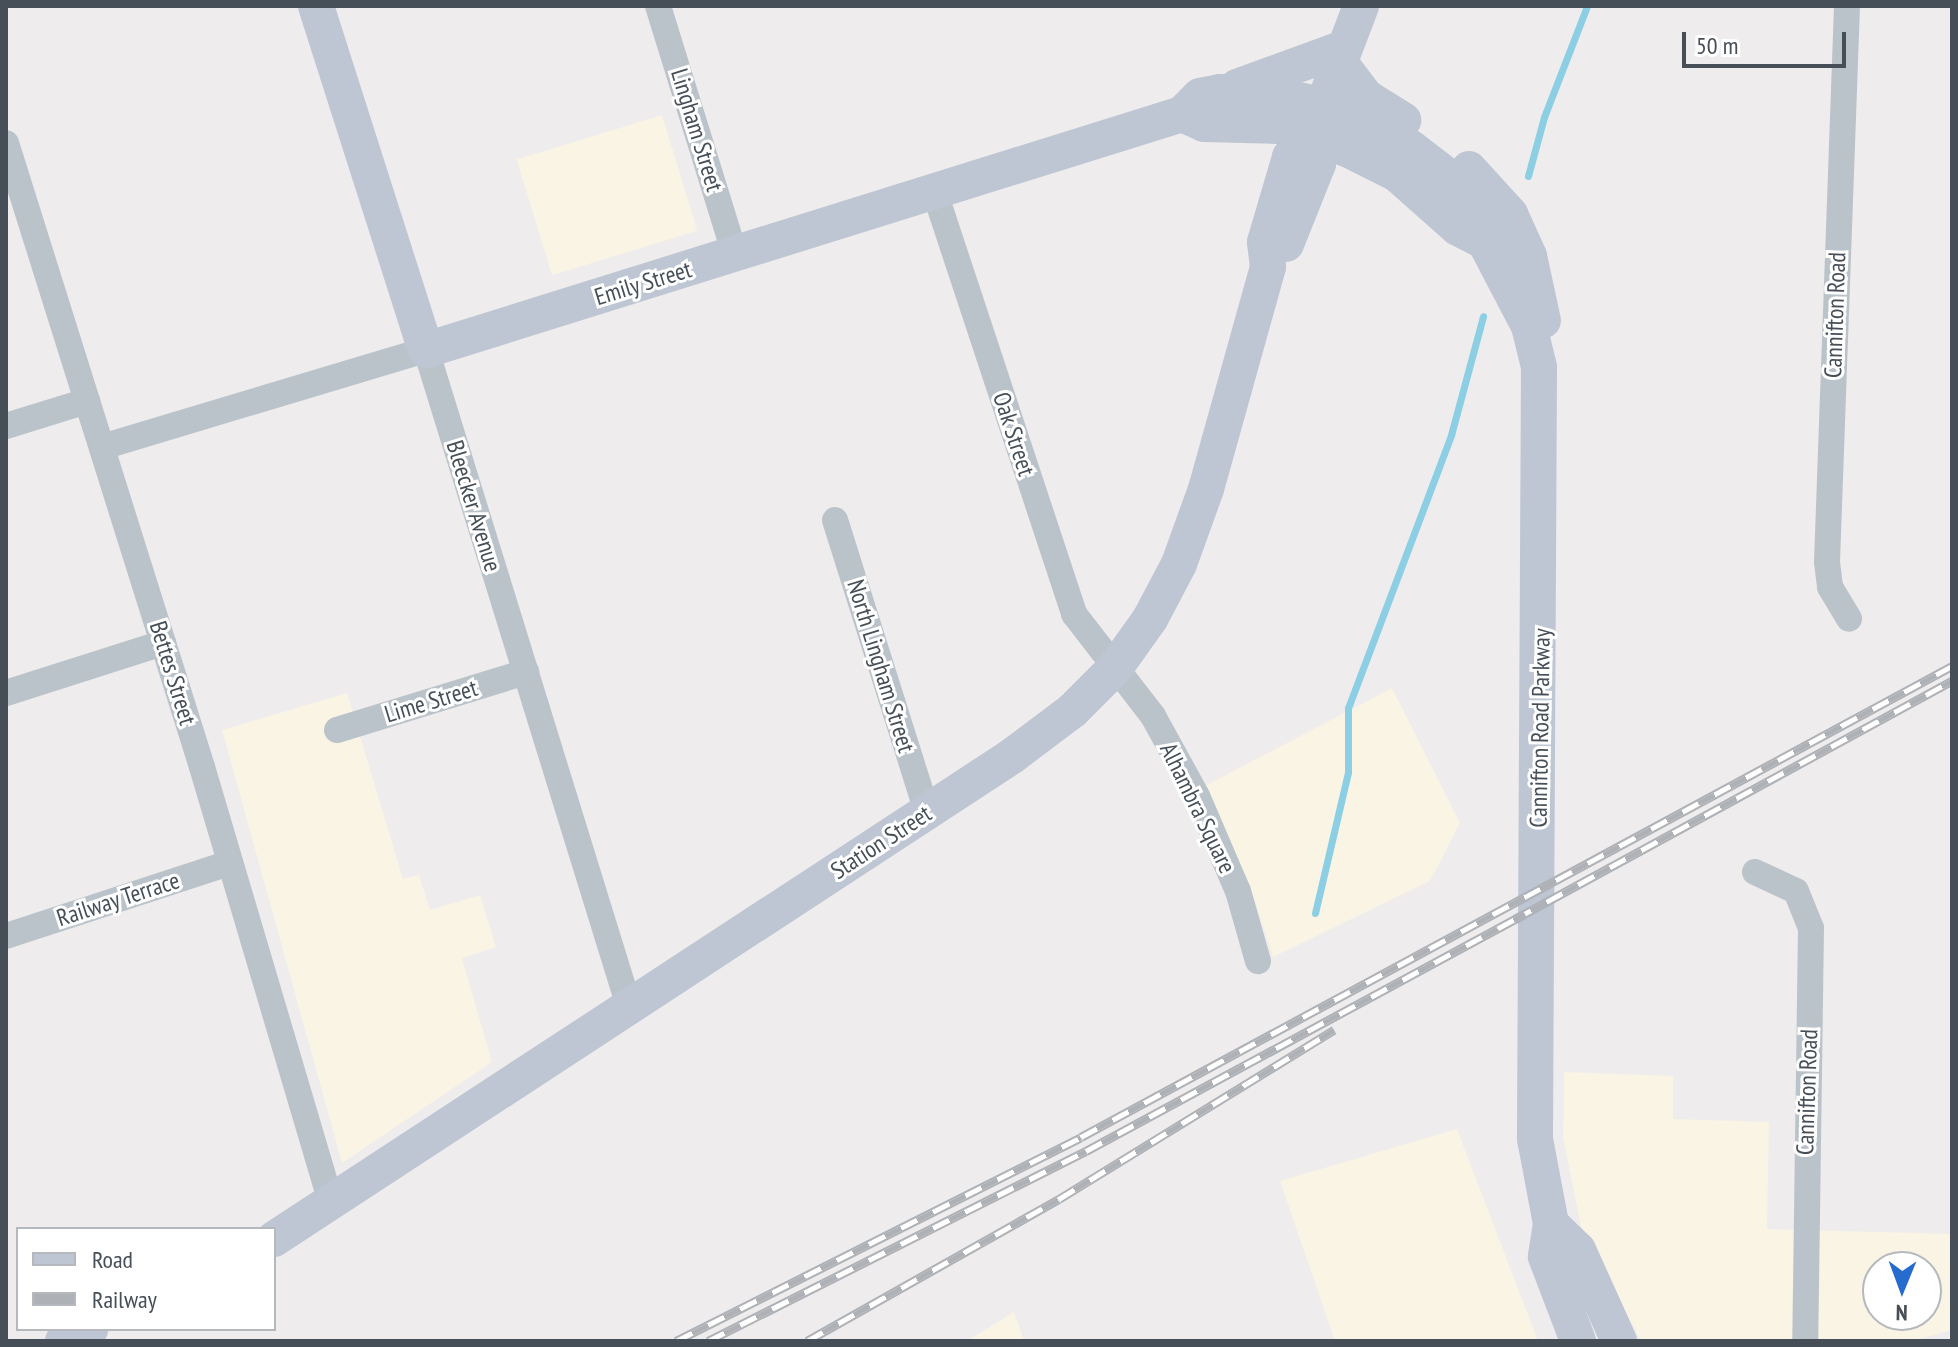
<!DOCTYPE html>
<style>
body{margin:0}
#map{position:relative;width:1958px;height:1347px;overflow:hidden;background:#eeecec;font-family:"PT Sans Narrow",sans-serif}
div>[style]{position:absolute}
.commercial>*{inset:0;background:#f9f4e4;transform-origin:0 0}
.stream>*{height:7px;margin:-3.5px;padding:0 3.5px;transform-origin:3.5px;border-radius:3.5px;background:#8ccfe4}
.street>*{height:26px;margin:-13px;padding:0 13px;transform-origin:13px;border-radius:13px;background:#bbc3ca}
.secondary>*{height:36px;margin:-18px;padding:0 18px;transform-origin:18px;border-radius:18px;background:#bdc6d2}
.rail>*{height:9px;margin-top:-4.5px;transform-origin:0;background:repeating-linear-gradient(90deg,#fff 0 18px,#aeb1b6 0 36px);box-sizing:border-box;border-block:2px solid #aeb1b6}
span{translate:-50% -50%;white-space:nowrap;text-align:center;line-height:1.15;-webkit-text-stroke:6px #fff;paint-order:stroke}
.street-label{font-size:24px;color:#464e57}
.frame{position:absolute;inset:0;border:8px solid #464e57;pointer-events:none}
.legend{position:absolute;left:16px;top:1227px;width:260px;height:104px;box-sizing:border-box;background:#fff;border:2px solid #b5b8bc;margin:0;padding:10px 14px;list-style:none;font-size:24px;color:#464e57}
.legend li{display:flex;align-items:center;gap:16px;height:40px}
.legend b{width:40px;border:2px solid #b5b8bc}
.north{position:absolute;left:1862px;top:1251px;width:80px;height:80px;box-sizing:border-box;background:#fff;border:2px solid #b5b8bc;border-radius:50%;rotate:181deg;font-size:22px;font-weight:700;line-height:32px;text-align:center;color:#464e57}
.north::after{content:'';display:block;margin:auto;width:28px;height:36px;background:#266bce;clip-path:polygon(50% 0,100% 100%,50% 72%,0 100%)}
.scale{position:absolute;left:1682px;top:32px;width:164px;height:36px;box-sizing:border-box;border:4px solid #464e57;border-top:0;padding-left:10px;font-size:24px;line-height:28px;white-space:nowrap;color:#464e57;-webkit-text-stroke:6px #fff;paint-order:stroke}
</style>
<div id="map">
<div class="commercial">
<div style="left:662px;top:115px;width:121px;height:152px;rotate:73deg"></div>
<div style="clip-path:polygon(1392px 688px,1460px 823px,1430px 881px,1273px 957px,1253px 895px,1205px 786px)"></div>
<div style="clip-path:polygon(347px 693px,403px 879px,419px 875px,430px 910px,480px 895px,496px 947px,462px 958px,492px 1062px,342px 1163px,222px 730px)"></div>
<div style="clip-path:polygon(evenodd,1564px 1072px,1673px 1076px,1673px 1119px,1769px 1122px,1767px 1229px,1952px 1234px,1952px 1330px,1911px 1341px,1641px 1341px,1581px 1226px,1563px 1138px,1564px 1072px,1878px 1267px,1926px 1267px,1926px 1315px,1878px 1315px,1878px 1267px)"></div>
<div style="clip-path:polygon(1457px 1129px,1538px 1341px,1335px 1341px,1280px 1181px)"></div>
<div style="clip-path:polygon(1014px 1312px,1024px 1341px,967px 1341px)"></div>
</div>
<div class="stream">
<div style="left:1528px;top:176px;width:61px;rotate:-74.8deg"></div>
<div style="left:1544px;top:117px;width:119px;rotate:-68.8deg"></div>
<div style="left:1315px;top:913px;width:145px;rotate:-76.8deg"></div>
<div style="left:1348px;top:772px;width:64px;rotate:-90deg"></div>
<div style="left:1348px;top:708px;width:292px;rotate:-69.3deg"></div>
<div style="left:1451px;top:435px;width:123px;rotate:-74.9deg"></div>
</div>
<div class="street">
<div style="left:658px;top:6px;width:260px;rotate:72.8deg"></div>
<div style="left:1847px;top:6px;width:556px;rotate:92.06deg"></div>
<div style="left:1827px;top:562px;width:25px;rotate:83deg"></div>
<div style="left:1830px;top:587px;width:37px;rotate:59deg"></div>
<div style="left:6px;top:143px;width:654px;rotate:72.56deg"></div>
<div style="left:202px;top:767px;width:457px;rotate:73.5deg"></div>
<div style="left:934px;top:190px;width:447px;rotate:71.7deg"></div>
<div style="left:1074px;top:614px;width:129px;rotate:52.2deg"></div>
<div style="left:1153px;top:716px;width:91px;rotate:61.2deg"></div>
<div style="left:1197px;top:796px;width:103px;rotate:66.7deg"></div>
<div style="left:1238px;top:891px;width:73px;rotate:74.1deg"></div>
<div style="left:6px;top:426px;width:85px;rotate:-17.2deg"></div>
<div style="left:102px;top:447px;width:338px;rotate:-16.7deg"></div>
<div style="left:426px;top:350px;width:687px;rotate:72.81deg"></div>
<div style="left:835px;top:520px;width:306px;rotate:72.5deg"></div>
<div style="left:6px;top:693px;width:165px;rotate:-17.7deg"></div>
<div style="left:337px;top:730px;width:198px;rotate:-17.1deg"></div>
<div style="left:1755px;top:872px;width:45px;rotate:24.9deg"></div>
<div style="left:1796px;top:891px;width:40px;rotate:68deg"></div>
<div style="left:1811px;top:928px;width:413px;rotate:90.8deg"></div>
<div style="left:6px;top:936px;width:235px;rotate:-18.1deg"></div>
</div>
<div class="secondary">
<div style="left:316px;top:6px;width:361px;rotate:72.3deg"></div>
<div style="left:426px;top:350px;width:792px;rotate:-17.34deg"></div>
<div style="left:1182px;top:114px;width:25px;rotate:-45deg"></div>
<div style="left:1200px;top:96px;width:20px;rotate:-11deg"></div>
<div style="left:1220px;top:92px;width:45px;rotate:1.3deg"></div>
<div style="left:1265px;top:93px;width:58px;rotate:11.9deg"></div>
<div style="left:1322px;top:105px;width:99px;rotate:25.8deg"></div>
<div style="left:1411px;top:148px;width:44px;rotate:37.6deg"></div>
<div style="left:1446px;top:175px;width:47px;rotate:48.5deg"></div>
<div style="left:1477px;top:210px;width:33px;rotate:76deg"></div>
<div style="left:1485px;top:242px;width:95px;rotate:62.4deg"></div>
<div style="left:1529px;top:326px;width:42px;rotate:76.3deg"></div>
<div style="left:1539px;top:367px;width:772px;rotate:90.3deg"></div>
<div style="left:1535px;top:1139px;width:86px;rotate:79.3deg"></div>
<div style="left:1551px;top:1224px;width:33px;rotate:99deg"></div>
<div style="left:1546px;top:1257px;width:90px;rotate:69.1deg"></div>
<div style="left:1338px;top:60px;width:46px;rotate:52.9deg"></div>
<div style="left:1366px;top:97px;width:44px;rotate:31.9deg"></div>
<div style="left:1237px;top:87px;width:114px;rotate:-20deg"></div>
<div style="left:1182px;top:114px;width:24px;rotate:24deg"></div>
<div style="left:1204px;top:124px;width:75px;rotate:1.5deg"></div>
<div style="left:1279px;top:126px;width:72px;rotate:18.7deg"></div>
<div style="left:1347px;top:149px;width:56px;rotate:26.6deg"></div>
<div style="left:1397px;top:174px;width:81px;rotate:41.5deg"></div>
<div style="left:1458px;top:228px;width:30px;rotate:27deg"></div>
<div style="left:1469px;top:169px;width:61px;rotate:47.7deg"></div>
<div style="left:1510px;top:214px;width:46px;rotate:65.7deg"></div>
<div style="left:1529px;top:256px;width:66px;rotate:77.8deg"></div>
<div style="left:1286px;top:244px;width:86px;rotate:-68.2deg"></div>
<div style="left:1318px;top:164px;width:28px;rotate:-105deg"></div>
<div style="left:1551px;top:1224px;width:37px;rotate:44deg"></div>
<div style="left:1578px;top:1250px;width:100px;rotate:65.7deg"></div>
<div style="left:274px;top:1239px;width:882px;rotate:-33.2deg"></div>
<div style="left:1012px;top:756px;width:76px;rotate:-37deg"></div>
<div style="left:1073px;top:710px;width:59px;rotate:-45deg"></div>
<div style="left:1115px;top:668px;width:60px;rotate:-54.5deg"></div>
<div style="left:1150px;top:619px;width:62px;rotate:-62.2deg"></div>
<div style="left:1179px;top:564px;width:80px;rotate:-70.2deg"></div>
<div style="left:1206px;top:489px;width:230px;rotate:-74.4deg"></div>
<div style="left:1268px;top:267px;width:25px;rotate:-97deg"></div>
<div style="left:1265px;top:242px;width:89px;rotate:-73.6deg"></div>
<div style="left:1290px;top:157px;width:29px;rotate:-44deg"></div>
<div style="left:1311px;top:137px;width:140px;rotate:-69.1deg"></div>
<div style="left:63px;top:1341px;width:30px;rotate:-24deg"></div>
</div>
<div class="rail">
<div style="left:1515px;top:919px;width:498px;rotate:-28.6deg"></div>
<div style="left:676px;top:1341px;width:453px;rotate:-26.7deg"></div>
<div style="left:1081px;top:1137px;width:990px;rotate:-28.4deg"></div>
<div style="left:708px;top:1341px;width:423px;rotate:-26.7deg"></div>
<div style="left:1086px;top:1151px;width:499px;rotate:-28.4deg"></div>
<div style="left:807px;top:1341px;width:289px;rotate:-29.4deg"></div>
<div style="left:1059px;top:1199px;width:323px;rotate:-31.6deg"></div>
</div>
<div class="street-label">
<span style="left:697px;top:130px;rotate:73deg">Lingham Street</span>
<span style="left:643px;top:283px;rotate:-17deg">Emily Street</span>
<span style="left:1835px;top:315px;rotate:-88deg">Cannifton Road</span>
<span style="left:1014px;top:434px;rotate:72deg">Oak Street</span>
<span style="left:474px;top:506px;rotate:73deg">Bleecker Avenue</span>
<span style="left:881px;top:666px;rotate:73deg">North Lingham Street</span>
<span style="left:173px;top:673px;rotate:73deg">Bettes Street</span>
<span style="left:431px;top:701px;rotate:-17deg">Lime Street</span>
<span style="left:1540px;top:728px;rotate:-89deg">Cannifton Road Parkway</span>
<span style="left:1198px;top:808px;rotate:64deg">Alhambra Square</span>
<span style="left:881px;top:842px;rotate:-33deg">Station Street</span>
<span style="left:118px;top:899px;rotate:-18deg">Railway Terrace</span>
<span style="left:1807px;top:1092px;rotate:-88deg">Cannifton Road</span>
</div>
<div class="frame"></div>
<ul class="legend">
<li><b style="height:10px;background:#bdc6d2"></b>Road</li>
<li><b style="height:10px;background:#aeb1b6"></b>Railway</li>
</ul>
<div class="north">N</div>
<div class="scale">50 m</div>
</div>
